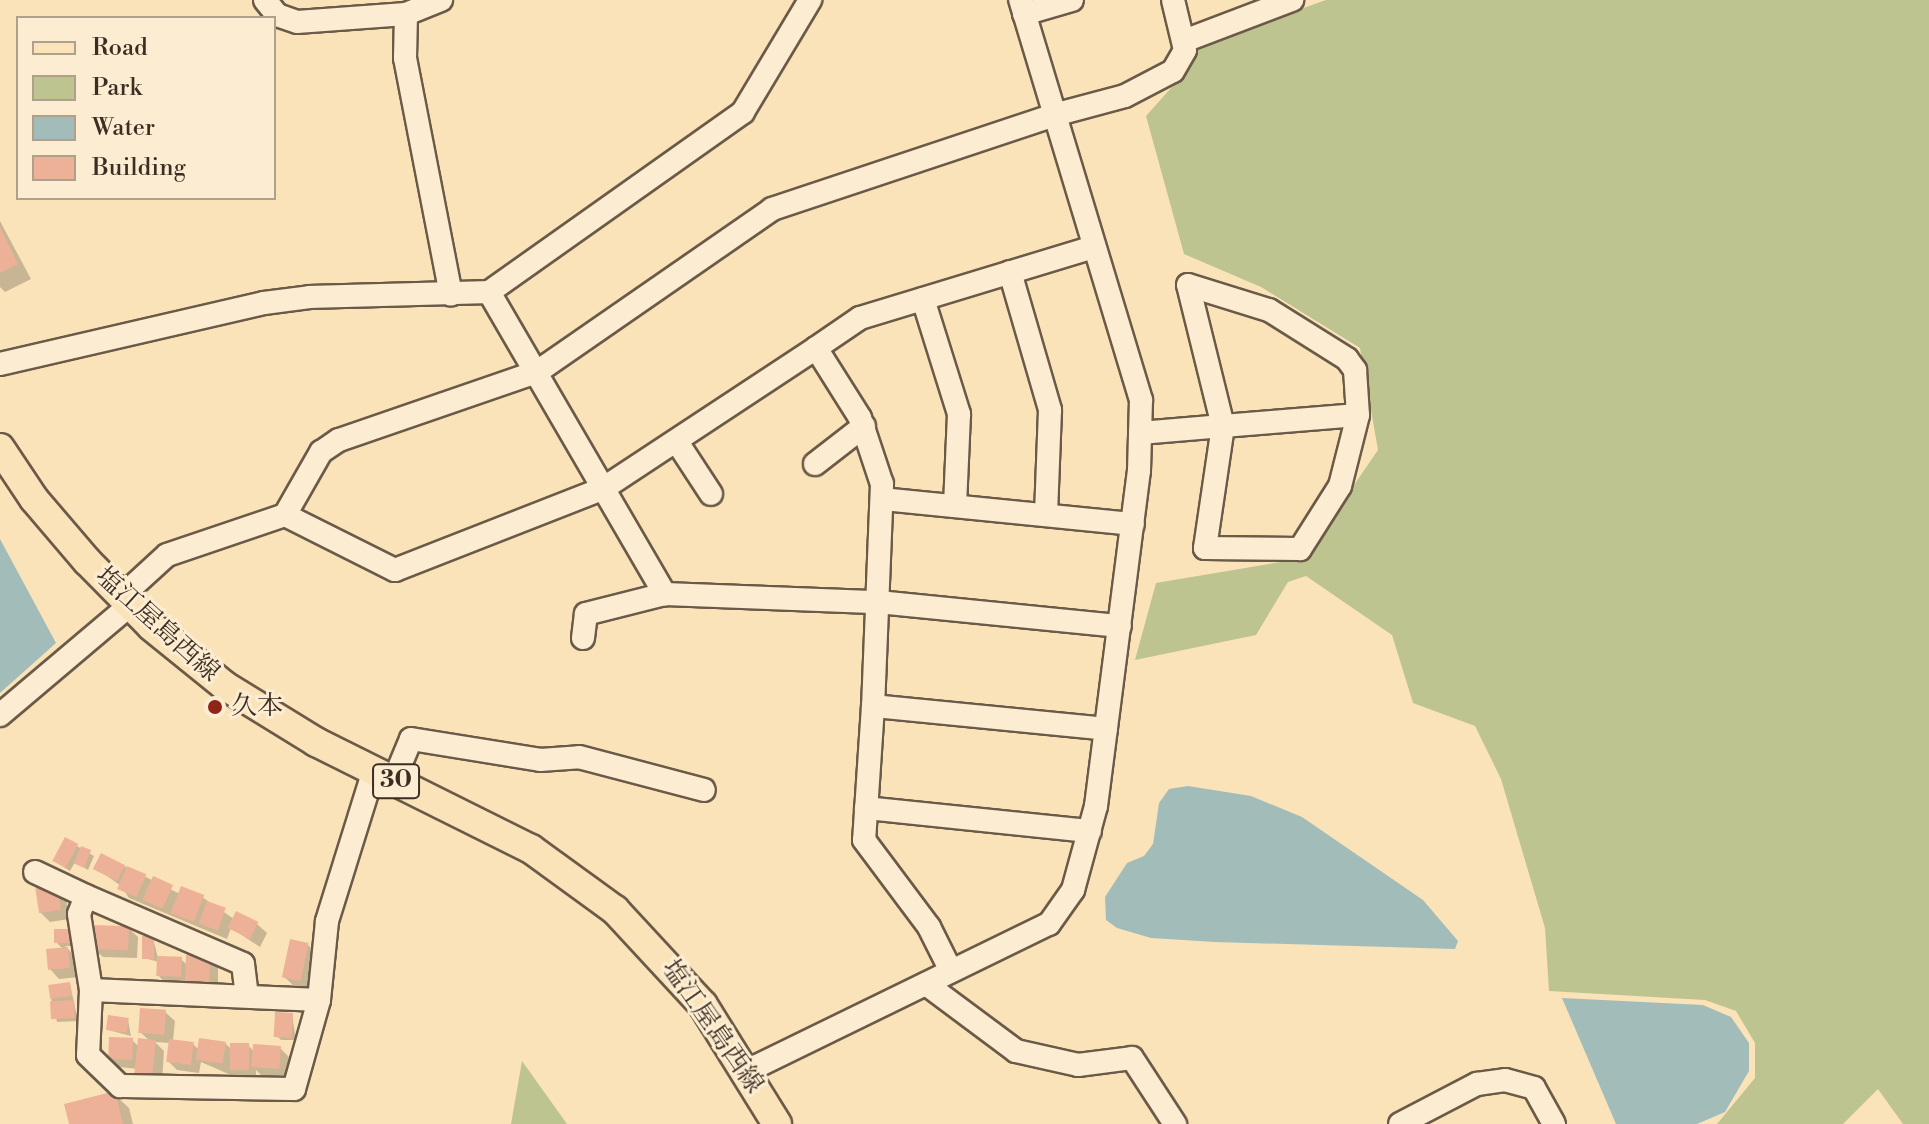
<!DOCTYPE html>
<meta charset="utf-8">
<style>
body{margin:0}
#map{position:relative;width:1929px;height:1124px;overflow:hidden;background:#fbe3b9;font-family:"Libre Bodoni","Noto Serif JP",serif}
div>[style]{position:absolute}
.green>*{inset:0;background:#bdc490}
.water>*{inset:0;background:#a2bcb9}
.shadow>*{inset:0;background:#0003}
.building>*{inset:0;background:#edb198;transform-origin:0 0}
.roads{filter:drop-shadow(2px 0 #6b5a48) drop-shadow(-2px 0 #6b5a48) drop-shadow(0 2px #6b5a48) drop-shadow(0 -2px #6b5a48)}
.minor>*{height:22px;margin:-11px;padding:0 11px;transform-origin:11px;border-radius:11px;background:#fcedd2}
.major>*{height:28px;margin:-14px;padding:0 14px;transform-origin:14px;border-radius:14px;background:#fbe3b9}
.dots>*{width:22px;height:22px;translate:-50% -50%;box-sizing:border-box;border:4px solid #fcedd2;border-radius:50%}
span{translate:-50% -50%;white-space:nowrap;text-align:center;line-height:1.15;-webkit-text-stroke:6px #fcedd2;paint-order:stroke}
.shield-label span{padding:2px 6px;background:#fcedd2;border:2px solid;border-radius:6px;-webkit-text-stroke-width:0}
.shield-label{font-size:24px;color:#3b2d23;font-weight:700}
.street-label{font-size:26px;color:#3b2d23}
.poi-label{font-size:26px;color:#3b2d23}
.left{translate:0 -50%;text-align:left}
.legend{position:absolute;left:16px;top:16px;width:260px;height:184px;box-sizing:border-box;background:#fcedd2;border:2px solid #afa08c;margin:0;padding:10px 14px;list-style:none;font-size:24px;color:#3b2d23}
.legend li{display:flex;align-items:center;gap:16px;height:40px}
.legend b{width:40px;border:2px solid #afa08c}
</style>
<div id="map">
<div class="green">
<div style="clip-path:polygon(1326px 0,1929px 0,1929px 1124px,1903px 1124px,1878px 1089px,1843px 1124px,1717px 1124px,1755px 1078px,1755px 1043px,1736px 1011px,1705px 1000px,1549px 991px,1545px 928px,1501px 779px,1475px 726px,1413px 703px,1392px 635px,1306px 576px,1288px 582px,1256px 635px,1135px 660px,1156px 583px,1304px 558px,1378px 450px,1360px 348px,1261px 287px,1184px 254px,1146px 116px,1180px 78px,1194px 47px)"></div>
<div style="clip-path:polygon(522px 1061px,567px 1124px,511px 1124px)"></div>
</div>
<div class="water">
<div style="clip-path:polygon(0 539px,56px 643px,0 693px)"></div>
<div style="clip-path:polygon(1188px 786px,1251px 796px,1302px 817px,1423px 900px,1458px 941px,1455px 949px,1215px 942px,1151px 938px,1117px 928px,1106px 920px,1105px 897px,1127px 863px,1144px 856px,1153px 844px,1159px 803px,1169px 789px)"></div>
<div style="clip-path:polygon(1562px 998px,1703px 1005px,1731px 1017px,1749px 1043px,1749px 1071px,1725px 1112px,1697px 1124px,1616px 1124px)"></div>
</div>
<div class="shadow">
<div style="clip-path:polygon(0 221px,31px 279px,5px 292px,0 287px)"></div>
<div style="clip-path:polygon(77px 846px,94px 856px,88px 870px,75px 862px,70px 871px,55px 861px)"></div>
<div style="clip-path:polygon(124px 866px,180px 894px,202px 897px,234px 919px,257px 924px,267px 933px,260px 947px,231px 928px,227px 939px,129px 898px,121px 886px,96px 868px)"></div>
<div style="clip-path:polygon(37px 891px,66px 897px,69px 919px,50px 922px,40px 912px)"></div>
<div style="clip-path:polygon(128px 928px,138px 937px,137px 958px,103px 957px,93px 948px)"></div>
<div style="clip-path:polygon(68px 931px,72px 946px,65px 946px,77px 958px,79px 977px,59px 979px,50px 969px,63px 949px,56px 942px)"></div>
<div style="clip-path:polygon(153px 938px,158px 958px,181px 959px,188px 966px,209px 958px,218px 967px,218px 995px,167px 985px,158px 975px,159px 962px,144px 958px)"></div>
<div style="clip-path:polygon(308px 945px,318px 955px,309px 989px,293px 985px,283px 976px)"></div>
<div style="clip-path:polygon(70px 984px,78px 1021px,57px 1022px,51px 998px)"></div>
<div style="clip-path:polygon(165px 1012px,175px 1021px,173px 1041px,193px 1044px,200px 1051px,225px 1043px,232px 1050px,248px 1045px,254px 1052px,280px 1048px,289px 1057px,287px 1078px,262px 1076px,256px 1070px,256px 1080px,240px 1079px,201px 1062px,199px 1073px,177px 1070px,168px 1061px,171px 1043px,155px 1042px,164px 1051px,162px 1084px,147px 1083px,138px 1069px,119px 1067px,109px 1058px,132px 1040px,140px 1048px,150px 1041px,140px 1032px)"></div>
<div style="clip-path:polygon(292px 1015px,296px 1040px,281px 1040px,277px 1036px)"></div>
<div style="clip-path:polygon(128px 1020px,131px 1036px,108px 1030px)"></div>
<div style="clip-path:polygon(114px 1094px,129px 1108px,133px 1124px,71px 1124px)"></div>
</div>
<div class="building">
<div style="clip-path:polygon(0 227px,18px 264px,0 273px)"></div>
<div style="left:65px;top:837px;width:15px;height:27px;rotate:28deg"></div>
<div style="left:81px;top:846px;width:11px;height:19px;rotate:22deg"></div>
<div style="left:101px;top:853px;width:27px;height:18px;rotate:27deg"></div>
<div style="left:127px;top:866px;width:21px;height:25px;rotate:23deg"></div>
<div style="left:153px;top:876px;width:22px;height:26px;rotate:24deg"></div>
<div style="left:57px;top:885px;width:25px;height:22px;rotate:81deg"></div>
<div style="left:181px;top:886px;width:25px;height:29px;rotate:21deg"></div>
<div style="left:207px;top:901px;width:20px;height:24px;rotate:20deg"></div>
<div style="left:236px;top:911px;width:25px;height:19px;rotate:26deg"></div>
<div style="left:92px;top:925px;width:37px;height:24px;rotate:2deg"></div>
<div style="left:54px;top:929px;width:15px;height:14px"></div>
<div style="left:142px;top:936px;width:12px;height:23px"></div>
<div style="left:290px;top:939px;width:19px;height:39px;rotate:12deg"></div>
<div style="left:68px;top:947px;width:21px;height:22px;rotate:85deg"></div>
<div style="left:186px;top:955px;width:24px;height:31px;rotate:2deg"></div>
<div style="left:157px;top:956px;width:25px;height:20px;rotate:2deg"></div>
<div style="left:70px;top:982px;width:14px;height:22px;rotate:82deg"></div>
<div style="left:74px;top:1000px;width:18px;height:24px;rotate:87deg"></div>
<div style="left:140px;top:1008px;width:26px;height:25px;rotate:4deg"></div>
<div style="left:275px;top:1012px;width:18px;height:25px;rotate:3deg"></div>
<div style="left:108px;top:1015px;width:21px;height:15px;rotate:8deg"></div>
<div style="left:109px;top:1037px;width:24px;height:22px;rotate:2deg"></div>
<div style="left:138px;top:1038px;width:18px;height:36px;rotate:6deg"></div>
<div style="left:199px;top:1038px;width:27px;height:22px;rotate:8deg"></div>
<div style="left:169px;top:1039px;width:25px;height:23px;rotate:7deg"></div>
<div style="left:230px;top:1043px;width:19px;height:27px"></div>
<div style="left:253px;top:1044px;width:28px;height:23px;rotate:4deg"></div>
<div style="clip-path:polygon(115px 1091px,123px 1124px,69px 1124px,64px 1104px)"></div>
</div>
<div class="roads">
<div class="minor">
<div style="left:265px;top:0;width:19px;rotate:51deg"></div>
<div style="left:277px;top:15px;width:21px;rotate:19deg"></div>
<div style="left:297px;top:22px;width:109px;rotate:-4.2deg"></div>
<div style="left:406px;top:14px;width:44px;rotate:91.3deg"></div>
<div style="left:405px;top:58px;width:241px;rotate:79deg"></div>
<div style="left:406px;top:14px;width:38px;rotate:-22deg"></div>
<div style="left:1024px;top:14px;width:50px;rotate:-16.3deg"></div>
<div style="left:1184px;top:41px;width:116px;rotate:-20.8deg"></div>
<div style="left:1010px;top:272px;width:144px;rotate:73.8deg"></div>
<div style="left:1050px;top:410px;width:105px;rotate:92.2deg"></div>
<div style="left:489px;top:292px;width:311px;rotate:-35.3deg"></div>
<div style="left:743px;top:112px;width:131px;rotate:-59.1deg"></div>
<div style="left:923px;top:299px;width:121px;rotate:72.6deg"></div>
<div style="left:959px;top:414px;width:92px;rotate:92.5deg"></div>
<div style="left:816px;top:348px;width:53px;rotate:-34.3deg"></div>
<div style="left:860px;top:318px;width:245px;rotate:-16.9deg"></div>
<div style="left:0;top:364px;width:271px;rotate:-13deg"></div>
<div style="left:264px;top:303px;width:46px;rotate:-7.4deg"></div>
<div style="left:310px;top:297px;width:179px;rotate:-1.6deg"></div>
<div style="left:489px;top:292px;width:350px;rotate:59.8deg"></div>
<div style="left:665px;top:594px;width:213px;rotate:2.2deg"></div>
<div style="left:878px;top:602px;width:243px;rotate:5.7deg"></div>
<div style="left:1140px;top:433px;width:83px;rotate:-4.8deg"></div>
<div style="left:1223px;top:426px;width:135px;rotate:-4.7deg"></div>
<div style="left:1358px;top:415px;width:73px;rotate:104.2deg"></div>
<div style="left:1340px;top:486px;width:75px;rotate:122.4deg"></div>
<div style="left:1300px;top:549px;width:95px;rotate:-179.4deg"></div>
<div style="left:1205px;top:548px;width:123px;rotate:-81.6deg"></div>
<div style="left:1223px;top:426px;width:145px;rotate:-103.9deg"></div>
<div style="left:1188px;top:285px;width:85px;rotate:17.2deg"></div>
<div style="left:1269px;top:310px;width:92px;rotate:32.1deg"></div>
<div style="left:1347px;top:359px;width:14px;rotate:54deg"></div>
<div style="left:1355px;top:370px;width:45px;rotate:86.2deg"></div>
<div style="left:677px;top:442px;width:62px;rotate:56.8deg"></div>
<div style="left:815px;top:464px;width:62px;rotate:-37.8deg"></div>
<div style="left:882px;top:499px;width:252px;rotate:5.7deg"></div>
<div style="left:285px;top:515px;width:123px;rotate:26.6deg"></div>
<div style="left:395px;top:570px;width:225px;rotate:-21.4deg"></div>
<div style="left:604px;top:488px;width:254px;rotate:-33.4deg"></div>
<div style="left:816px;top:348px;width:83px;rotate:57.8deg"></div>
<div style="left:860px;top:418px;width:70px;rotate:71.6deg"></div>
<div style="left:882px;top:484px;width:222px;rotate:92.3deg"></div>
<div style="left:873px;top:706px;width:234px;rotate:5.6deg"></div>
<div style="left:121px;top:597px;width:62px;rotate:-42.4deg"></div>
<div style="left:167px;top:555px;width:125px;rotate:-18.7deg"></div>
<div style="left:285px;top:515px;width:73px;rotate:-60.3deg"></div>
<div style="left:321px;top:452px;width:22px;rotate:-34deg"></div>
<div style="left:339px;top:440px;width:209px;rotate:-19deg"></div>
<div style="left:537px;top:372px;width:286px;rotate:-34.7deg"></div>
<div style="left:772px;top:209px;width:297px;rotate:-18.4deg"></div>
<div style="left:1054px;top:115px;width:73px;rotate:-15deg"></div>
<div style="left:1125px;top:96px;width:54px;rotate:-27.5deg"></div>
<div style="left:1173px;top:71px;width:24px;rotate:-60deg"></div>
<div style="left:1185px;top:50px;width:51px;rotate:-103.5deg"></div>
<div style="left:583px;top:638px;width:24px;rotate:-83deg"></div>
<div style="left:586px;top:614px;width:81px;rotate:-14.2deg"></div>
<div style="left:873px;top:706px;width:134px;rotate:93.8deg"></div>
<div style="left:864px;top:840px;width:109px;rotate:53.2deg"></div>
<div style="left:929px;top:927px;width:49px;rotate:63.4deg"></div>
<div style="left:0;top:715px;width:170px;rotate:-40.2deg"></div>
<div style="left:394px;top:780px;width:44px;rotate:-67.5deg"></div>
<div style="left:411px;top:739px;width:131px;rotate:9.2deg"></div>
<div style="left:540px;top:760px;width:39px;rotate:-4deg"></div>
<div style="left:579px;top:757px;width:129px;rotate:14.8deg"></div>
<div style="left:866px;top:808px;width:225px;rotate:5.9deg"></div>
<div style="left:35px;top:872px;width:56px;rotate:25.2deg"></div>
<div style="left:926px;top:984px;width:112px;rotate:36.7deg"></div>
<div style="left:1016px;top:1051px;width:64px;rotate:12.7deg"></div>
<div style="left:1078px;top:1065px;width:54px;rotate:-7.4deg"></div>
<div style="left:1132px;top:1058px;width:79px;rotate:56.9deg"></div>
<div style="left:91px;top:990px;width:77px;rotate:-99deg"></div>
<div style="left:79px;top:914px;width:19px;rotate:-69deg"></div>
<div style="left:86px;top:896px;width:171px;rotate:23.4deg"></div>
<div style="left:243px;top:964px;width:32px;rotate:83deg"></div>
<div style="left:319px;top:1000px;width:228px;rotate:-177.5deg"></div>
<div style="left:91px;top:990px;width:65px;rotate:92.6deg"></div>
<div style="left:88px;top:1055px;width:45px;rotate:44.1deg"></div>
<div style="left:120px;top:1086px;width:174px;rotate:1deg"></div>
<div style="left:294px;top:1089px;width:92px;rotate:-74.3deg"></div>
<div style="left:319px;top:1000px;width:79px;rotate:-84.2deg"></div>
<div style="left:327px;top:921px;width:158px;rotate:-72.7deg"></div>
<div style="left:747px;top:1071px;width:336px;rotate:-26deg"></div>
<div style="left:1049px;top:924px;width:42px;rotate:-54.8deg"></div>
<div style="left:1073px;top:890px;width:87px;rotate:-74.7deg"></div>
<div style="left:1096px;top:806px;width:338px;rotate:-82.7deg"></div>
<div style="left:1139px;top:471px;width:71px;rotate:-88.4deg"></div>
<div style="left:1141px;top:400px;width:418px;rotate:-106.8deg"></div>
<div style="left:1400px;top:1124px;width:87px;rotate:-27.5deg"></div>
<div style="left:1477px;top:1084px;width:28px;rotate:-8deg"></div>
<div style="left:1505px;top:1080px;width:30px;rotate:15deg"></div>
<div style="left:1534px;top:1088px;width:41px;rotate:60.9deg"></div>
</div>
<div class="major">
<div style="left:0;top:448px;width:61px;rotate:56.3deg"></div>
<div style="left:34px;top:499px;width:82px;rotate:49.5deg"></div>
<div style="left:87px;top:561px;width:91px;rotate:45.4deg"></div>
<div style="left:151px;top:626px;width:95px;rotate:39deg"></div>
<div style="left:225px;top:686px;width:107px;rotate:31.6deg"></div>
<div style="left:316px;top:742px;width:240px;rotate:26.5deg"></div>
<div style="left:531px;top:849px;width:104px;rotate:36deg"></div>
<div style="left:615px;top:910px;width:129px;rotate:47.2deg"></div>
<div style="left:703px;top:1005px;width:140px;rotate:58.1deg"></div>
</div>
</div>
<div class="dots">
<div style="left:215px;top:707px;background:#8f2418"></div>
</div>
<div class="shield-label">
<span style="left:396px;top:781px">30</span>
</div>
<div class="street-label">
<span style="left:157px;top:625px;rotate:42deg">塩江屋島西線</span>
<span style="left:712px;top:1027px;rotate:55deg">塩江屋島西線</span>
</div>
<div class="poi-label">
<span class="left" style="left:231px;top:707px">久本</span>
</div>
<ul class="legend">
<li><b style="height:10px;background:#fbe3b9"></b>Road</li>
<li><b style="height:22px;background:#bdc490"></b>Park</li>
<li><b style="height:22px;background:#a2bcb9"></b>Water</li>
<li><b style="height:22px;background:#edb198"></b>Building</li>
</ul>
</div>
